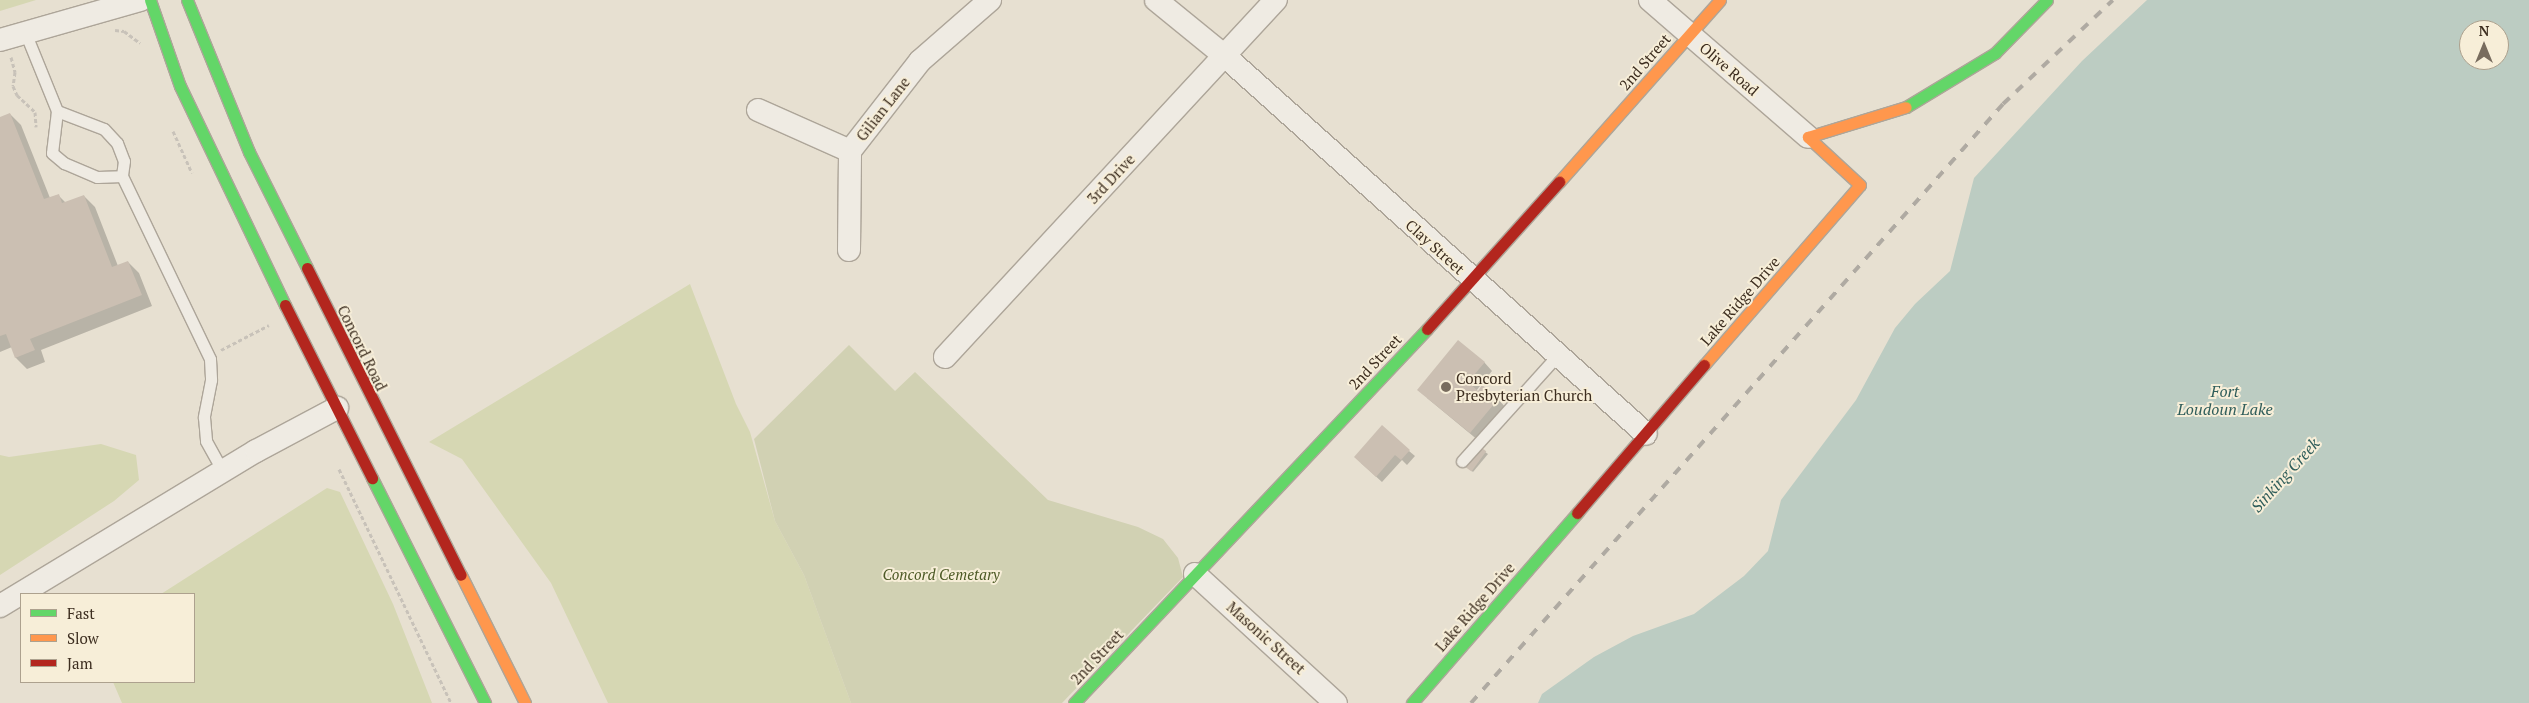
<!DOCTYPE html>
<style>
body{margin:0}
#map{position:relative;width:2529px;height:703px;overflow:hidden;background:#e7e0d1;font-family:"PT Serif",serif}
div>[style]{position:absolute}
.green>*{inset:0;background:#d6d7b3}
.cemetery>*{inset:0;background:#d1d1b3}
.water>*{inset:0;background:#bcccc2}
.shadow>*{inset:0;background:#0003}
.building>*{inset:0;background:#cbbfb2;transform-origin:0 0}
.path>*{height:3px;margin-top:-1.5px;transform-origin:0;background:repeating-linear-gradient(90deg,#c8c2b9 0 4px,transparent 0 6.5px)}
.roads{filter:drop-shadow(1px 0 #ada599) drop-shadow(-1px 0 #ada599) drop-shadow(0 1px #ada599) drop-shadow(0 -1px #ada599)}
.lane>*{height:11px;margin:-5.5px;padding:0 5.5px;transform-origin:5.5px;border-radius:5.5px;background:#efebe3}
.street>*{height:22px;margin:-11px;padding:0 11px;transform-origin:11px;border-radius:11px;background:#efebe3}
.fast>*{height:11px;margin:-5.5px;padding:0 5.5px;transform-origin:5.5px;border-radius:5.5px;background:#63d668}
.slow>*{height:11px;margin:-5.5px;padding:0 5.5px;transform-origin:5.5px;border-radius:5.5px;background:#ff974d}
.jam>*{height:11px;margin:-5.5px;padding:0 5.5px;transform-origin:5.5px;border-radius:5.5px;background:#b3261e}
.rail>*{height:4px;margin-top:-2px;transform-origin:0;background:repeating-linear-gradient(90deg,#afaaa2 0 9px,transparent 0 18px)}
.dots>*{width:14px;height:14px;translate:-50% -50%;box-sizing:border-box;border:2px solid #f7eed8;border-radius:50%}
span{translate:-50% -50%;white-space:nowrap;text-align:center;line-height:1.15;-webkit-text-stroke:4px #f7eed8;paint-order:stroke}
.street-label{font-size:15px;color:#3d2e20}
.poi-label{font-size:15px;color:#3d2e20}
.left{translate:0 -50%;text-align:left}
.park-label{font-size:15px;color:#4d5a26;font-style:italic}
.water-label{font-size:16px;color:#2f5d5a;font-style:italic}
.legend{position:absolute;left:20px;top:593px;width:175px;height:90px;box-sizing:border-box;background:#f7eed8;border:1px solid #ada18e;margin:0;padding:6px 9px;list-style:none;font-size:15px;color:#3d2e20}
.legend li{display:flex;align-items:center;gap:10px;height:25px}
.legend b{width:25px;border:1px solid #ada18e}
.north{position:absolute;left:2459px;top:20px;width:50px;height:50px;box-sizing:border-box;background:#f7eed8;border:1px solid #ada18e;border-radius:50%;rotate:0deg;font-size:14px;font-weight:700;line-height:20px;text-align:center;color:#3d2e20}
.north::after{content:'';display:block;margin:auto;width:18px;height:22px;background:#786c5e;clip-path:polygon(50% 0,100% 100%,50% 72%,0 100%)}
</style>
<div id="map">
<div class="green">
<div style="clip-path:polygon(0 0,36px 0,0 11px)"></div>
<div style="clip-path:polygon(690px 284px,736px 404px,750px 432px,775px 521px,804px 575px,851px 703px,608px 703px,551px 583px,462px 459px,429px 442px)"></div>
<div style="clip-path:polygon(101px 444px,136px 455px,139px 480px,114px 501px,0 575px,0 455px,9px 457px)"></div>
<div style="clip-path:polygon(327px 488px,340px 492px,393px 604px,432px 703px,122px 703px,113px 682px,194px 682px,194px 594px,161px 594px)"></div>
</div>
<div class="cemetery">
<div style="clip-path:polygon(849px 345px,895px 391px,915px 372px,1048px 500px,1138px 527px,1163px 539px,1178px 558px,1183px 577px,1062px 703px,851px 703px,804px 575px,775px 521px,754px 439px)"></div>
</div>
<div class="water">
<div style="clip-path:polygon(evenodd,2147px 0,2529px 0,2529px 703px,1538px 703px,1542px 694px,1594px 657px,1633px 636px,1694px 614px,1744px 576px,1768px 551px,1781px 500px,1856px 400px,1895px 328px,1915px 304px,1950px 271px,1974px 178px,2082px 61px,2147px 0,2469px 30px,2499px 30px,2499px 60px,2469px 60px,2469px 30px)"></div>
</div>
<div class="shadow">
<div style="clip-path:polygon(10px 114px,21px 125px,50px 198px,58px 195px,66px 203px,84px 196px,95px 207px,118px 266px,128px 262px,139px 273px,152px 306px,41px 350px,45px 362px,27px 369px,16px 358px,12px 347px,0 352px,0 118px)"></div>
<div style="clip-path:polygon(1484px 362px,1492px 371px,1476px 391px,1498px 399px,1506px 408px,1479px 441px,1427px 398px)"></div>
<div style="clip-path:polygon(1409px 451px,1415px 456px,1407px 465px,1402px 460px,1382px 482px,1361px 463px)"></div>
<div style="clip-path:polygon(1485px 452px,1488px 454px,1473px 472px,1465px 465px)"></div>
</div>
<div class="building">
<div style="clip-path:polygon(10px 113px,44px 199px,59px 194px,62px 203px,84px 195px,112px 267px,128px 261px,142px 295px,30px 339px,35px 350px,15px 358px,6px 334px,0 336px,0 117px)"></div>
<div style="clip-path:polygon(1458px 340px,1485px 362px,1468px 382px,1478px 391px,1482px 385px,1499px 398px,1470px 433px,1417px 390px)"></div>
<div style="clip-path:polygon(1382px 425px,1410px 450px,1401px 460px,1395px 455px,1376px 477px,1354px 457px)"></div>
<div style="left:1479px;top:446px;width:9px;height:25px;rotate:36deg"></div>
</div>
<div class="path">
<div style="left:115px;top:30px;width:9px;rotate:6deg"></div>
<div style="left:124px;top:31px;width:20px;rotate:37deg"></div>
<div style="left:11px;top:57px;width:16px;rotate:75deg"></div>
<div style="left:15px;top:72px;width:14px;rotate:98deg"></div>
<div style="left:13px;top:86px;width:10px;rotate:66deg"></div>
<div style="left:17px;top:95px;width:25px;rotate:43deg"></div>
<div style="left:35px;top:112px;width:15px;rotate:86deg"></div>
<div style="left:173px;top:131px;width:46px;rotate:65.7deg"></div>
<div style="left:221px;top:350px;width:54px;rotate:-27.5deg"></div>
<div style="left:339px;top:469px;width:259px;rotate:64.4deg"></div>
</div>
<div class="roads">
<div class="lane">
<div style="left:25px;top:32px;width:85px;rotate:67.9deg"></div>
<div style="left:57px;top:111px;width:42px;rotate:96.8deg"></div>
<div style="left:52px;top:153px;width:16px;rotate:40deg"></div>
<div style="left:64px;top:163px;width:36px;rotate:23deg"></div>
<div style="left:97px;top:177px;width:25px;rotate:-2deg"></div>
<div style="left:57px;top:111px;width:50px;rotate:21deg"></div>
<div style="left:104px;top:129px;width:19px;rotate:47deg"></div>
<div style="left:117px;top:143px;width:19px;rotate:69deg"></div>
<div style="left:124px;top:161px;width:15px;rotate:98deg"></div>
<div style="left:122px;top:176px;width:203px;rotate:64.3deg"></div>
<div style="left:210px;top:359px;width:21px;rotate:87deg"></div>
<div style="left:211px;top:380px;width:38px;rotate:101deg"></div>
<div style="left:204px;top:417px;width:24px;rotate:85deg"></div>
<div style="left:206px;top:441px;width:35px;rotate:61deg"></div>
<div style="left:1462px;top:461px;width:142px;rotate:-47.9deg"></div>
</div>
<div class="street">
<div style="left:1156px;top:0;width:90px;rotate:39.2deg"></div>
<div style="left:1226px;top:57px;width:564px;rotate:41.91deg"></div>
<div style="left:1650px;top:0;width:209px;rotate:40.9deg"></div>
<div style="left:0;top:40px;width:146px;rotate:-15.9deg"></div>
<div style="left:758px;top:110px;width:101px;rotate:24deg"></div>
<div style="left:849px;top:250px;width:99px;rotate:-89.4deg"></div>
<div style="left:850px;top:151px;width:114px;rotate:-52.1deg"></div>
<div style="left:920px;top:61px;width:93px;rotate:-41.1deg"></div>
<div style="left:945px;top:357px;width:487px;rotate:-47.2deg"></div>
<div style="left:1195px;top:574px;width:191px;rotate:42.5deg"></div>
<div style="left:0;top:606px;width:299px;rotate:-31.2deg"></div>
<div style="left:256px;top:451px;width:92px;rotate:-28deg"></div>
</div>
<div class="fast">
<div style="left:150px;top:0;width:91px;rotate:70.8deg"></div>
<div style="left:180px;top:86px;width:243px;rotate:64.4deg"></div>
<div style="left:187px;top:0;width:164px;rotate:67.8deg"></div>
<div style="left:249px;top:152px;width:130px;rotate:63.4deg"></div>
<div style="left:1906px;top:107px;width:104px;rotate:-31.2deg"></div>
<div style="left:1995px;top:53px;width:74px;rotate:-45.5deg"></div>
<div style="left:372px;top:478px;width:252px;rotate:63.3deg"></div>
<div style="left:1074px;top:703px;width:514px;rotate:-46.65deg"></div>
<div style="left:1412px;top:703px;width:252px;rotate:-49deg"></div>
</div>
<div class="slow">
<div style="left:1559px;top:182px;width:243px;rotate:-48.5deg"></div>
<div style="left:1704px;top:365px;width:238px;rotate:-49.1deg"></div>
<div style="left:1860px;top:185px;width:71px;rotate:-137.3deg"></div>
<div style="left:1808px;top:137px;width:102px;rotate:-17deg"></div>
<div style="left:461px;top:575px;width:143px;rotate:63.4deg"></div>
</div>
<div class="jam">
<div style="left:307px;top:268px;width:343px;rotate:63.4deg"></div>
<div style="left:285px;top:305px;width:194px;rotate:63.3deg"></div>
<div style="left:1427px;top:329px;width:198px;rotate:-48.1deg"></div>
<div style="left:1577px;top:513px;width:195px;rotate:-49.4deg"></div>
</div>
</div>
<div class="rail">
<div style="left:1471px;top:703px;width:801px;rotate:-48.39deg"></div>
<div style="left:2003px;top:104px;width:151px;rotate:-43.4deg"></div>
</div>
<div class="dots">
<div style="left:1446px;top:387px;background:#786c5e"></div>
</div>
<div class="street-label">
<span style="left:1645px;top:62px;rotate:-49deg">2nd Street</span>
<span style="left:1729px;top:69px;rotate:41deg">Olive Road</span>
<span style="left:883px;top:109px;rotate:-52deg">Gilian Lane</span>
<span style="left:1111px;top:179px;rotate:-47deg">3rd Drive</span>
<span style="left:1435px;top:247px;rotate:42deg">Clay Street</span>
<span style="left:1740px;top:301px;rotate:-49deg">Lake Ridge Drive</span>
<span style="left:362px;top:348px;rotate:64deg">Concord Road</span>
<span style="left:1375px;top:362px;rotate:-47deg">2nd Street</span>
<span style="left:1475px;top:607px;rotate:-49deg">Lake Ridge Drive</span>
<span style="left:1266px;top:638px;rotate:42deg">Masonic Street</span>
<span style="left:1097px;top:657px;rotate:-47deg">2nd Street</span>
</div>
<div class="poi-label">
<span class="left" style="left:1456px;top:387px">Concord<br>Presbyterian Church</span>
</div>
<div class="park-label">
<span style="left:941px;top:575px">Concord Cemetary</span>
</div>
<div class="water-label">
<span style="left:2225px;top:400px">Fort<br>Loudoun Lake</span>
<span style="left:2285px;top:475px;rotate:-48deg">Sinking Creek</span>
</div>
<ul class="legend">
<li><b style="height:6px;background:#63d668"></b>Fast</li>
<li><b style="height:6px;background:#ff974d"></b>Slow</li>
<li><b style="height:6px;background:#b3261e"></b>Jam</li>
</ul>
<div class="north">N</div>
</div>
